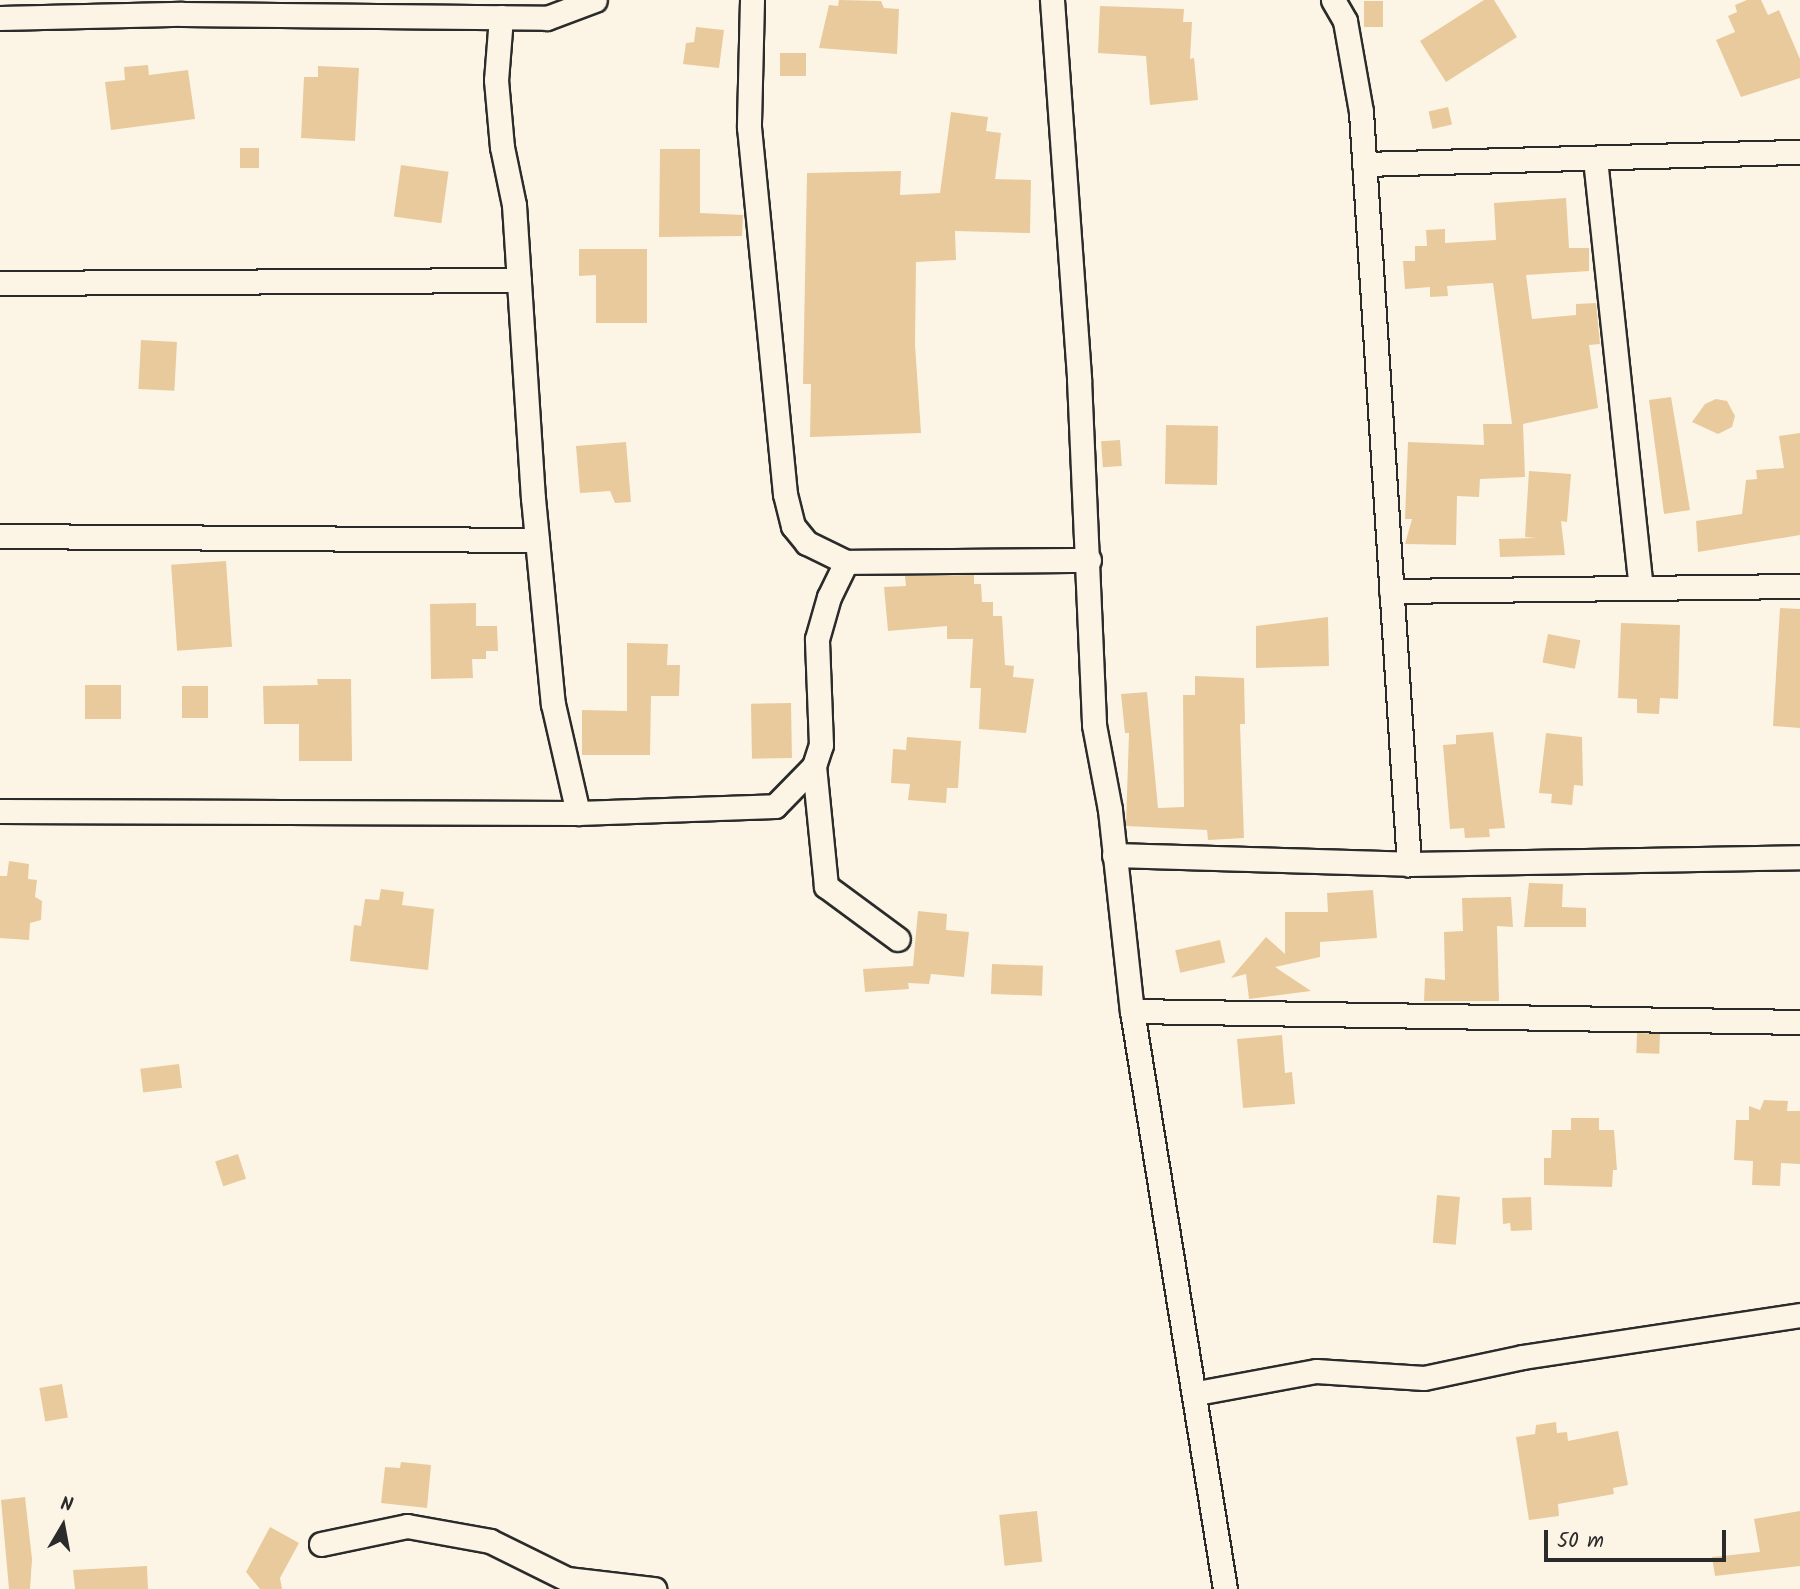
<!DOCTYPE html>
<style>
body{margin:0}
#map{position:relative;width:1800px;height:1589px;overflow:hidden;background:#fcf5e5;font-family:Kalam,sans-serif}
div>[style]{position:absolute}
.building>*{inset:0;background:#e9ca9c;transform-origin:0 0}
.roads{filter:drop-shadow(2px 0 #2b2b2b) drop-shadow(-2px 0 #2b2b2b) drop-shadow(0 2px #2b2b2b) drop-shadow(0 -2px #2b2b2b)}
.minor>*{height:23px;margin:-11.5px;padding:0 11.5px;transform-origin:11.5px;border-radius:11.5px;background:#fcf5e5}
span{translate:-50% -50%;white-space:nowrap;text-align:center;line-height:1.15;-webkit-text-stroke:5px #fcf5e5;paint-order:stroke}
.north{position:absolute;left:28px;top:1491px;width:70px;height:70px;-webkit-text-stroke:5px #fcf5e5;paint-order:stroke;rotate:10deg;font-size:19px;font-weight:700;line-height:28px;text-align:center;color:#2b2b2b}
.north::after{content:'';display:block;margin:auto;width:24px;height:32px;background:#2b2b2b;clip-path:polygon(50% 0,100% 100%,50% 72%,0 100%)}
.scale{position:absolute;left:1544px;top:1530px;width:182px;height:32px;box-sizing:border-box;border:4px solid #2b2b2b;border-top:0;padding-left:9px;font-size:21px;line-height:24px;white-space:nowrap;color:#2b2b2b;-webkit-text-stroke:5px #fcf5e5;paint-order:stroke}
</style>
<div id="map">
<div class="building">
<div style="clip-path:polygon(839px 0,881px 1px,884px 8px,899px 9px,897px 54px,819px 48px,829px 5px,838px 6px)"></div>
<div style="clip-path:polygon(1484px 0,1494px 0,1517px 37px,1446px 82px,1420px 41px)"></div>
<div style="clip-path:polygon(1747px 0,1761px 0,1768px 15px,1779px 10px,1800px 59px,1800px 78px,1741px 97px,1716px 40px,1735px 32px,1728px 16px,1737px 12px,1735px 5px)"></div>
<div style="left:1364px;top:1px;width:19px;height:26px"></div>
<div style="clip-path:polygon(1100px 6px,1184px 9px,1183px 22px,1192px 22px,1190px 59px,1194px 58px,1198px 100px,1150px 105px,1146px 56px,1098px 53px)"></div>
<div style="clip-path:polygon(696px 27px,724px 30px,719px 68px,683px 64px,686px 43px,694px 42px)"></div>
<div style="left:780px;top:53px;width:26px;height:23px"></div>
<div style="clip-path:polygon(148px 65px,149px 75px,188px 70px,195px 119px,111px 130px,105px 82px,125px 80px,124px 67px)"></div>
<div style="clip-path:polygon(318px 66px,359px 68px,355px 141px,301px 138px,304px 77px,318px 77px)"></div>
<div style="left:1448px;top:107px;width:18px;height:20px;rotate:77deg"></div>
<div style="clip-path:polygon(951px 112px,988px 117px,986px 131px,1001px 133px,995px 179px,1031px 180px,1030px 233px,955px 231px,956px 260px,916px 262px,915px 345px,921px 433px,810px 437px,811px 384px,803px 384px,807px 173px,901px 171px,900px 195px,940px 193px)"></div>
<div style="left:240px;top:148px;width:19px;height:20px"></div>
<div style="clip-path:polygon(660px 149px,700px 149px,700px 213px,743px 215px,742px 236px,659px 237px)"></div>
<div style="left:401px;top:165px;width:48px;height:52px;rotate:8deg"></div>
<div style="clip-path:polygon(1566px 198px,1569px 248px,1589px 248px,1589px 271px,1526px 275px,1532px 319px,1576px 315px,1576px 304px,1596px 303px,1600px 344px,1589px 345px,1598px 408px,1523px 424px,1525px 477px,1480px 479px,1479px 497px,1457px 496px,1456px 545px,1405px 544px,1412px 519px,1405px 519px,1408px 442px,1484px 445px,1483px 424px,1512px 424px,1493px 283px,1447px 286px,1448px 296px,1430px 297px,1430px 287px,1405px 289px,1403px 261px,1415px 261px,1415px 246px,1427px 246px,1426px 230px,1445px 229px,1445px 243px,1496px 240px,1494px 203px)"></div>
<div style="clip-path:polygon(579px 249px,647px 249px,647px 323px,596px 323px,596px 275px,579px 276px)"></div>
<div style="left:141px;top:340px;width:36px;height:49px;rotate:3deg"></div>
<div style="clip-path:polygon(1671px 397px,1690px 510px,1664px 514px,1649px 400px)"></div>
<div style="clip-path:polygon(1716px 399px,1727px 401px,1735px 416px,1732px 427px,1718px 434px,1692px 422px,1705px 404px)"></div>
<div style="left:1166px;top:425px;width:52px;height:59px;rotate:1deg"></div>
<div style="clip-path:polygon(1800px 433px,1800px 535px,1698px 552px,1696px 521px,1742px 514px,1746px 480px,1757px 479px,1756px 470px,1784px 468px,1779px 436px)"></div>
<div style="left:1120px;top:440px;width:26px;height:19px;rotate:86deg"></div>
<div style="clip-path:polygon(626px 442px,631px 502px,615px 503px,610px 491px,580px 493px,576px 446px)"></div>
<div style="clip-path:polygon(1529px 471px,1571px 474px,1567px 522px,1561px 521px,1565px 555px,1500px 557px,1499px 539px,1537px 538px,1525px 537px)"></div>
<div style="left:226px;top:561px;width:86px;height:55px;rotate:86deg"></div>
<div style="clip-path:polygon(974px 575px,974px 584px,981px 584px,982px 602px,993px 602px,993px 616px,1002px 616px,1005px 665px,1014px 666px,1013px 677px,1034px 679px,1026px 733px,979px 729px,981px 688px,970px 688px,973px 639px,947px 639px,947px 626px,888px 631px,884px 587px,906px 586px,905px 576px)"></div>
<div style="clip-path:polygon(476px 603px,476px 626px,497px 626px,498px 651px,486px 651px,486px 659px,472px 659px,473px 678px,431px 679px,430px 604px)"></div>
<div style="clip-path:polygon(1780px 608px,1800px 609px,1800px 728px,1773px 726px)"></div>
<div style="clip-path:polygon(1328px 617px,1329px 666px,1256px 668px,1256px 626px)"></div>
<div style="clip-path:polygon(1621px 623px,1680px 625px,1678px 699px,1660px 698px,1659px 714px,1637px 713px,1637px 699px,1618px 698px)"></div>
<div style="left:1548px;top:634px;width:33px;height:29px;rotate:11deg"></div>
<div style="clip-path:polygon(627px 643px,668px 644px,667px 665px,680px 665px,679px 696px,651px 696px,650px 755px,582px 755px,582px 710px,627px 711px)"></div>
<div style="clip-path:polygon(1195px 676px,1244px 678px,1245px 724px,1240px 724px,1244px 838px,1208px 840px,1207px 830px,1126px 826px,1129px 733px,1125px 733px,1121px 694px,1147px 692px,1158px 808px,1184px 807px,1183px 695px,1195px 695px)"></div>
<div style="clip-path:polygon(317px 679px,351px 679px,352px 761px,299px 761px,299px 724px,264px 724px,263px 686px,318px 685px)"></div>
<div style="left:85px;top:685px;width:36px;height:34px"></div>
<div style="left:182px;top:686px;width:26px;height:32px"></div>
<div style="left:791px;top:703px;width:55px;height:40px;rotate:89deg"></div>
<div style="clip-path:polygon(1493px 732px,1505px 828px,1489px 829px,1490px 837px,1465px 838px,1464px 828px,1450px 829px,1443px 745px,1456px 744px,1456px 735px)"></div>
<div style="clip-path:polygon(1546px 733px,1582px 737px,1583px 786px,1574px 785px,1572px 805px,1551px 803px,1552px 794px,1539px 793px)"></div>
<div style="clip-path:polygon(907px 737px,961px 741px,958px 788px,947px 788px,946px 803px,908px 800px,910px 784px,891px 783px,893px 749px,906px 750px)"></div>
<div style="clip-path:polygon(9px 861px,29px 864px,28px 879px,37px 880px,35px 897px,42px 901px,41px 920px,30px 923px,29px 940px,0 938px,0 876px,7px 876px)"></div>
<div style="clip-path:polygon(1529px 883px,1563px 884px,1562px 907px,1586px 908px,1586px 927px,1524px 927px)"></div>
<div style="clip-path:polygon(381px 889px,404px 892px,402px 905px,434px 909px,428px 970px,350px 961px,354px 925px,361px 926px,365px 899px,379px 900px)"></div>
<div style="clip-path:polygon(1373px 890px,1377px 938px,1320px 942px,1320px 957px,1275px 967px,1311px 991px,1249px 999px,1246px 974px,1231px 978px,1266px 937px,1285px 954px,1285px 912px,1328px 912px,1327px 893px)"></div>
<div style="clip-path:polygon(1511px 897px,1513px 927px,1497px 926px,1499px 1001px,1424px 1001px,1425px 978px,1445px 980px,1444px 932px,1463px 931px,1462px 898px)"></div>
<div style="clip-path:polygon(918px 911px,947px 914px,946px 930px,969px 932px,964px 977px,931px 974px,929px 984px,908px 983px,909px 989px,865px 992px,863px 969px,913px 966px)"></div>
<div style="left:1220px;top:940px;width:23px;height:46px;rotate:77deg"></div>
<div style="left:992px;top:964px;width:51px;height:30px;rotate:2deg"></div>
<div style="left:1637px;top:1033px;width:23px;height:20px;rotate:2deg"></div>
<div style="clip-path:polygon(1282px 1035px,1285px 1073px,1292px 1072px,1295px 1104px,1243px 1108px,1237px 1039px)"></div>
<div style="left:179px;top:1064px;width:24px;height:39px;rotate:83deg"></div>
<div style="clip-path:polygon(1764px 1100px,1788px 1101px,1787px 1111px,1800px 1111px,1800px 1164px,1781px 1163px,1780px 1186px,1752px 1185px,1753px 1161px,1734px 1160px,1736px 1120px,1749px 1120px,1749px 1106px,1760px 1110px)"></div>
<div style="clip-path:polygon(1571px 1118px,1599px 1118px,1599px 1130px,1614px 1130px,1617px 1170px,1613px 1170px,1612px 1187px,1544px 1185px,1544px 1158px,1551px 1158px,1552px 1130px,1571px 1130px)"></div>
<div style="left:238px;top:1154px;width:26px;height:24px;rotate:72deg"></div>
<div style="left:1437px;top:1195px;width:23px;height:48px;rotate:5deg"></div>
<div style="clip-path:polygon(1531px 1197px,1532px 1230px,1511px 1231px,1510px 1223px,1503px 1224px,1502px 1198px)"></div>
<div style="left:62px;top:1384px;width:34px;height:23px;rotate:80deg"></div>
<div style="clip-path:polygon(1556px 1422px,1557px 1433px,1567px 1432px,1568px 1441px,1618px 1431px,1628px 1485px,1613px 1488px,1614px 1494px,1558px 1504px,1559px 1516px,1529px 1520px,1516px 1437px,1535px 1434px,1536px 1425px)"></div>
<div style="clip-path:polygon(401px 1462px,431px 1465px,427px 1508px,381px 1503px,385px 1467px,400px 1468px)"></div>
<div style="clip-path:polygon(25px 1497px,32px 1559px,30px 1589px,9px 1589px,1px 1500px)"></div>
<div style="left:1037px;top:1511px;width:51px;height:38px;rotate:84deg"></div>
<div style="clip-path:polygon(1800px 1511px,1800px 1566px,1715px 1576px,1712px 1557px,1760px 1552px,1754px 1519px)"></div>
<div style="clip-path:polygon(270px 1527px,299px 1543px,280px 1578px,282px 1589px,260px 1589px,246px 1572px)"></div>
<div style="clip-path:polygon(147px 1566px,148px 1589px,75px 1589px,73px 1570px)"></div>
</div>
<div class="roads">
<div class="minor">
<div style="left:752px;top:0;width:127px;rotate:91.4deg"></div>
<div style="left:749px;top:127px;width:369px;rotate:84.4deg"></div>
<div style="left:785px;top:494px;width:33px;rotate:76deg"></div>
<div style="left:793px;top:526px;width:22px;rotate:51deg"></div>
<div style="left:807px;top:543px;width:43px;rotate:26deg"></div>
<div style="left:1052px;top:0;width:380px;rotate:85.9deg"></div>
<div style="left:1079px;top:379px;width:346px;rotate:87.5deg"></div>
<div style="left:1094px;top:725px;width:86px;rotate:79.3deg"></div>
<div style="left:1110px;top:810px;width:202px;rotate:83.8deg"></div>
<div style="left:1132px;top:1011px;width:585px;rotate:80.86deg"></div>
<div style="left:1333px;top:0;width:24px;rotate:60deg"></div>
<div style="left:1345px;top:21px;width:92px;rotate:80deg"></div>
<div style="left:1361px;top:112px;width:754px;rotate:86.35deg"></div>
<div style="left:501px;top:17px;width:63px;rotate:94.5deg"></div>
<div style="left:496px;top:80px;width:67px;rotate:84.9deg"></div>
<div style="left:502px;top:147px;width:59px;rotate:78.3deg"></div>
<div style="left:514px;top:205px;width:294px;rotate:86.3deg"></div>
<div style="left:533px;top:498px;width:207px;rotate:84.5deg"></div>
<div style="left:553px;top:704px;width:112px;rotate:77.1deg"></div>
<div style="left:0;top:18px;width:182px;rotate:-1.3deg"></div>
<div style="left:182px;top:14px;width:365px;rotate:0.6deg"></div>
<div style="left:547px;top:18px;width:51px;rotate:-20.6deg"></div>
<div style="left:1595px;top:159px;width:431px;rotate:83.9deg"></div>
<div style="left:1364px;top:164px;width:436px;rotate:-1.6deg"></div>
<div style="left:0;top:283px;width:519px;rotate:-0.33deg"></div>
<div style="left:0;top:536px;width:537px;rotate:0.43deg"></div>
<div style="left:1391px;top:591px;width:409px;rotate:-0.7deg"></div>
<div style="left:814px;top:766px;width:22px;rotate:-72deg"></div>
<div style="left:821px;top:745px;width:106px;rotate:-92.2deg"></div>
<div style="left:817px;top:639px;width:44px;rotate:-74.1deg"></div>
<div style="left:829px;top:597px;width:39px;rotate:-64deg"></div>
<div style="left:846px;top:562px;width:243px;rotate:-0.5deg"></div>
<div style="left:0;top:811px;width:578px;rotate:0.2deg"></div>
<div style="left:578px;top:813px;width:197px;rotate:-2deg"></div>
<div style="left:775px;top:806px;width:56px;rotate:-45.7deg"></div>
<div style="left:814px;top:766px;width:121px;rotate:84.3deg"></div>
<div style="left:826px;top:886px;width:89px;rotate:36.4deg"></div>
<div style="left:1114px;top:855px;width:295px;rotate:1.7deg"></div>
<div style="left:1409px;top:864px;width:391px;rotate:-1deg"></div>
<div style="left:1132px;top:1011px;width:668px;rotate:0.94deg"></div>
<div style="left:1197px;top:1393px;width:121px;rotate:-10.5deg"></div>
<div style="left:1316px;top:1371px;width:108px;rotate:3.7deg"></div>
<div style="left:1424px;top:1378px;width:101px;rotate:-12deg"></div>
<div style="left:1523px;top:1357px;width:280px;rotate:-8.6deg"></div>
<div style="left:321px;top:1544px;width:88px;rotate:-11.8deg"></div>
<div style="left:407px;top:1526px;width:84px;rotate:10.2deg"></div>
<div style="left:490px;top:1541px;width:86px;rotate:26.3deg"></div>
<div style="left:567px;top:1579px;width:88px;rotate:6.6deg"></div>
</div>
</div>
<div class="north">N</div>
<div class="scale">50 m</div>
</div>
